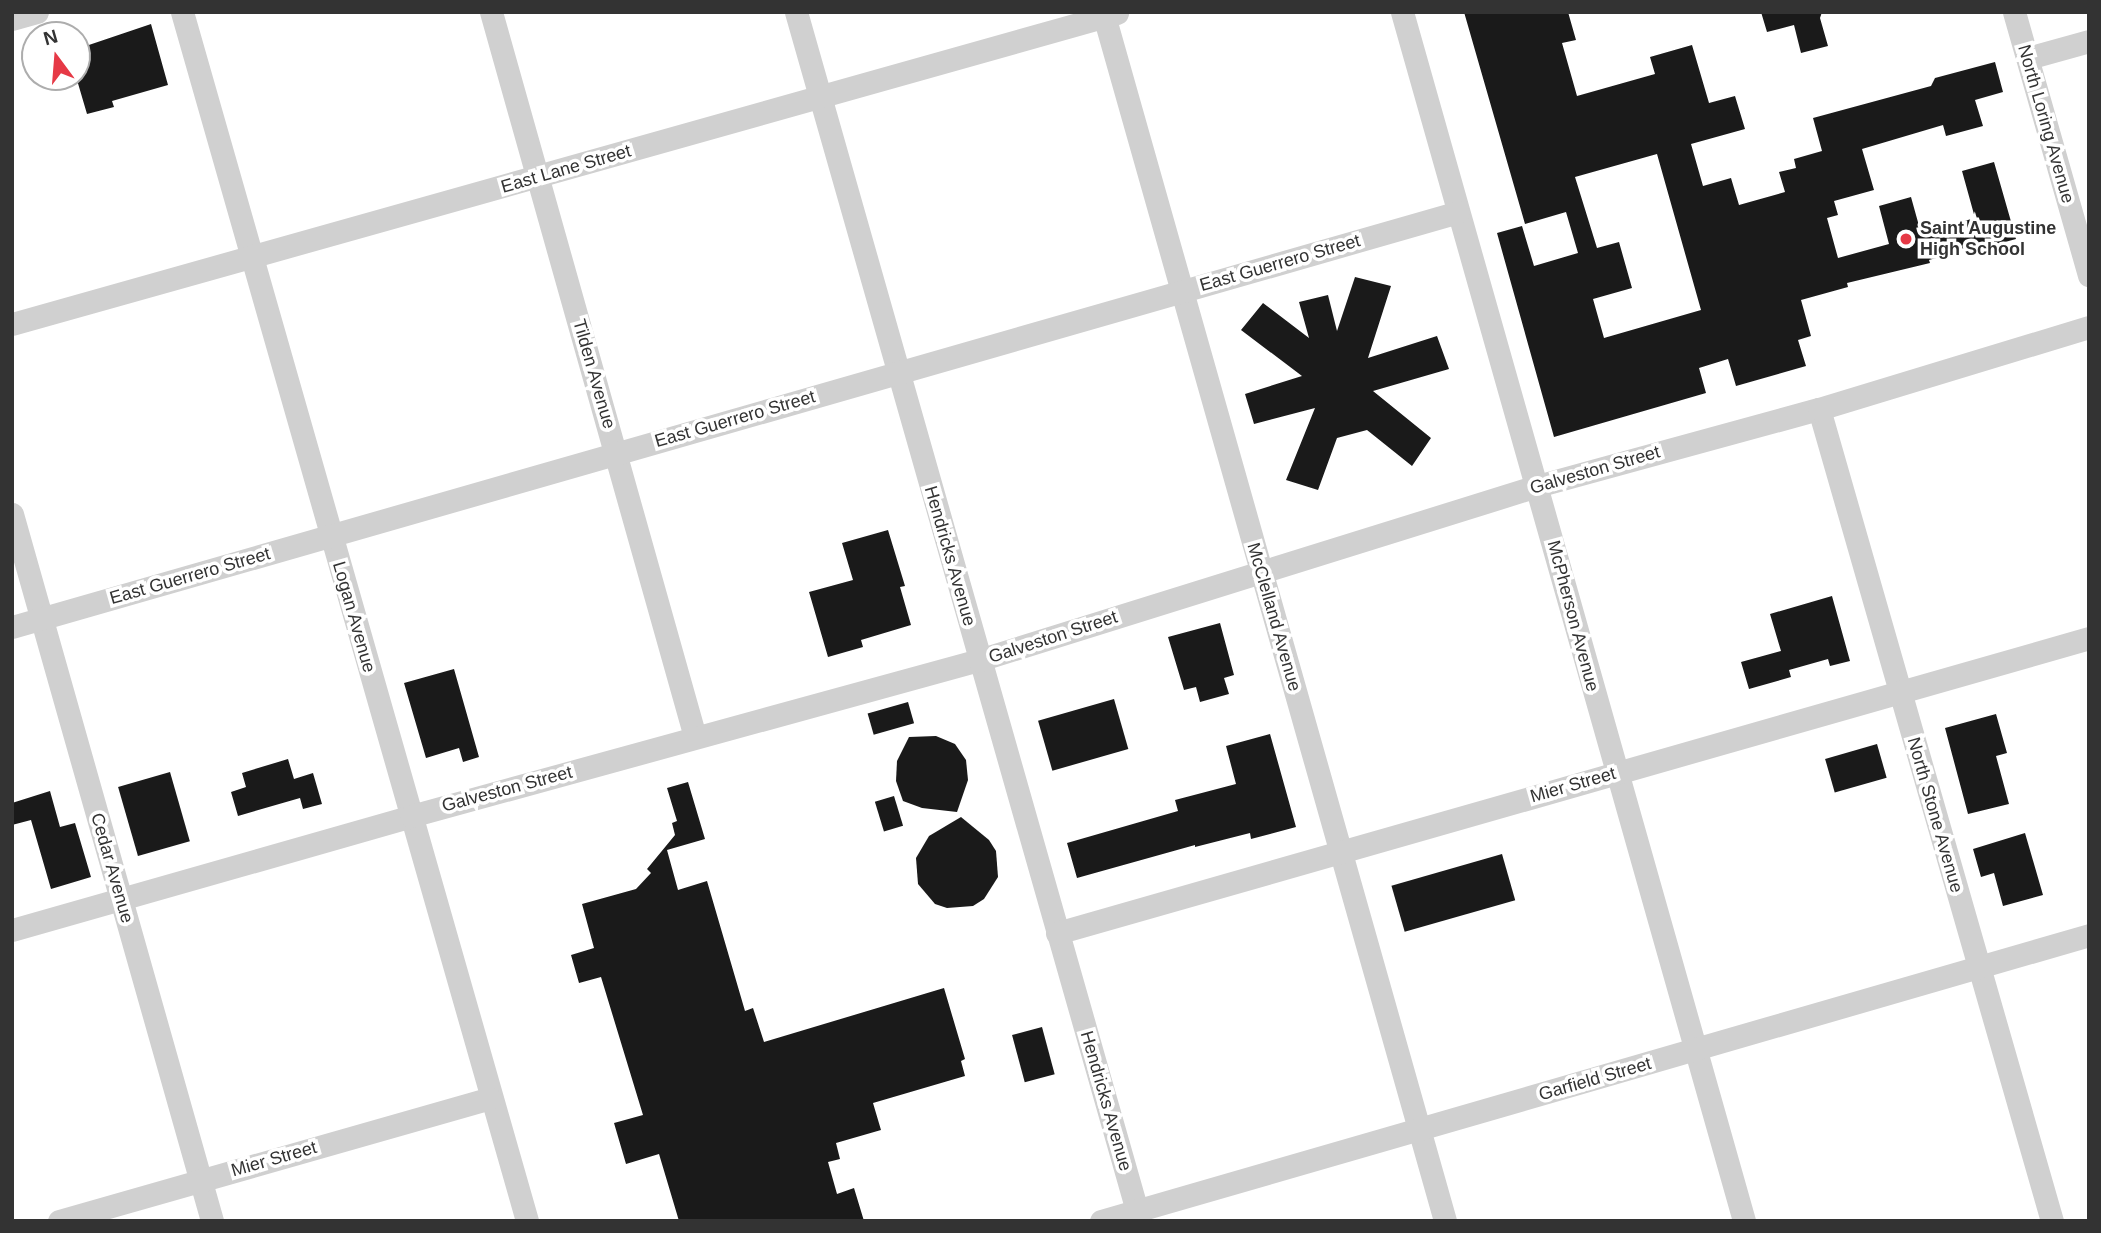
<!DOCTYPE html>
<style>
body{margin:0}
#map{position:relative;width:2101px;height:1233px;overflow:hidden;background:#fff;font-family:Helvetica,sans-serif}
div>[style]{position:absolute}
.building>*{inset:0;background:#1a1a1a;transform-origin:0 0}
.minor>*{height:23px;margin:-11.5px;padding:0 11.5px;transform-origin:11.5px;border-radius:11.5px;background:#d0d0d0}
.dots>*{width:19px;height:19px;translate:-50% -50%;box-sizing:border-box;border:4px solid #fff;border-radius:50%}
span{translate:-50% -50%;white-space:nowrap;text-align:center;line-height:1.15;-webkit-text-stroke:7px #fff;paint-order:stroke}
.street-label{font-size:18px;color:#333}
.poi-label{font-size:18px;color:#333;font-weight:700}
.left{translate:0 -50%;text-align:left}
.frame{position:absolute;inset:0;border:14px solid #333;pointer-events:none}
.north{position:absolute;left:21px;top:21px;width:70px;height:70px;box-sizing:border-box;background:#fff;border:2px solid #adadad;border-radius:50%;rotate:344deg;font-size:19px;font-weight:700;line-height:28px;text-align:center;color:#333}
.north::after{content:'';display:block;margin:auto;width:24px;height:32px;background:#e63946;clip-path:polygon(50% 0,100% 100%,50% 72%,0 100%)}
</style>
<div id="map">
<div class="building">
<div style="clip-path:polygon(evenodd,1464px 12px,1568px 12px,1576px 40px,1562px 43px,1577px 96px,1655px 74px,1650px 57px,1692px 45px,1709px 103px,1735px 96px,1745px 129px,1691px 144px,1703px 186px,1731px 178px,1739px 205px,1785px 192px,1779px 172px,1796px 168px,1794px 159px,1822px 151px,1813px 118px,1931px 86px,1935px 78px,1995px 62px,2003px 92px,1975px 100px,1983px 126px,1946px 136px,1943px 125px,1862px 149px,1874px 190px,1834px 201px,1838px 215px,1827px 218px,1838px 258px,1889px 244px,1879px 206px,1911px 197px,1921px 233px,1975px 218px,1962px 171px,1994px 162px,2016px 239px,1983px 248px,1982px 245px,1929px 260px,1930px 263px,1847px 283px,1848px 287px,1801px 300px,1811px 336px,1798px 340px,1806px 366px,1736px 386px,1728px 359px,1699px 368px,1706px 393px,1554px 437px,1497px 233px,1522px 226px,1534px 266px,1578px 253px,1566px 212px,1525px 224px,1464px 12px,1657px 154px,1701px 310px,1604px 338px,1593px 299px,1632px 288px,1619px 242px,1597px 248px,1575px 177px,1657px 154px)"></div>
<div style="clip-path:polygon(1761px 12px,1822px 12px,1820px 18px,1828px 46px,1801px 53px,1794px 25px,1767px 32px)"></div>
<div style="clip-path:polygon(151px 24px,168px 85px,112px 101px,114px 107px,87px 114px,77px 80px,77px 49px)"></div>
<div style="clip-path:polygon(1355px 277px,1391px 286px,1368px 358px,1437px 336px,1449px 369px,1373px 391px,1431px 438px,1412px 466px,1367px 430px,1337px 438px,1318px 490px,1286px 480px,1315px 408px,1254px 424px,1245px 394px,1302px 376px,1241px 330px,1263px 303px,1309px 338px,1299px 302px,1328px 295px,1337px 331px)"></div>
<div style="clip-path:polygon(888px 530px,905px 586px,900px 587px,911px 625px,861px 640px,863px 647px,828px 657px,809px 592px,853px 580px,842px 543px)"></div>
<div style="clip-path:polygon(1832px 596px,1850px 661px,1830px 666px,1828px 659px,1789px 670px,1791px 677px,1749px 689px,1741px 662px,1781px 651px,1770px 614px)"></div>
<div style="clip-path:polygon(1220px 623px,1234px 675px,1224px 678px,1229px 694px,1200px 702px,1196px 687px,1184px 690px,1168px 637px)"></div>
<div style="clip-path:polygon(454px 669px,479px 757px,463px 762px,459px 748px,426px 758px,404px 683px)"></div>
<div style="left:1114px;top:699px;width:52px;height:79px;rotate:74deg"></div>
<div style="left:908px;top:702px;width:22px;height:42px;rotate:74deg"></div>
<div style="clip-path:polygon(1996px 714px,2007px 753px,1996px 756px,2009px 804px,1968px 814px,1945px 728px)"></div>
<div style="clip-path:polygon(1270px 734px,1296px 827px,1251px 839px,1250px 833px,1195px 847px,1195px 845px,1077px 878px,1067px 843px,1178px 811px,1175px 800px,1236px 784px,1226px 746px)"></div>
<div style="clip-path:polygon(936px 736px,955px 744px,966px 760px,968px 780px,957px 812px,922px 808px,903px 801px,896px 781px,897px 761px,909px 737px)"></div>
<div style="left:1877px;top:744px;width:35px;height:54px;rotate:74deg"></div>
<div style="clip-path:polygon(288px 759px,294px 779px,313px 773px,322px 804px,303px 809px,300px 798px,238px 816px,231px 792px,246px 787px,242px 773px)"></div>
<div style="left:170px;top:772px;width:72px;height:54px;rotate:74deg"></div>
<div style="clip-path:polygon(688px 782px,705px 839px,667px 850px,678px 890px,707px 881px,745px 1011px,753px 1008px,764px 1042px,944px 988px,965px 1059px,961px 1061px,965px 1076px,873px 1103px,881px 1130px,836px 1143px,840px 1159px,828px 1162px,837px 1194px,854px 1188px,864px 1221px,679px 1221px,659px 1154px,626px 1164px,614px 1123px,643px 1115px,601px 977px,579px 983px,571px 955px,594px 948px,582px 904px,636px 889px,651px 873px,647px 869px,675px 835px,672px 823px,677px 821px,667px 788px)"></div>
<div style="clip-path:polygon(50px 791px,60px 827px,75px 823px,91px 877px,51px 889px,31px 820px,12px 825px,12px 803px)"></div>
<div style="left:894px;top:796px;width:31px;height:20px;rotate:73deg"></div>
<div style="clip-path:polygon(961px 817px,989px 840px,996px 851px,998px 877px,984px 899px,973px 906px,947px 908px,935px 904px,918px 884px,916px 858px,929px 836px)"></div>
<div style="clip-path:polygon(2025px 833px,2043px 895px,2003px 906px,1994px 873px,1981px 877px,1973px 849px)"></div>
<div style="left:1502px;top:854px;width:48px;height:115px;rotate:74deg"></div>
<div style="left:1042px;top:1027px;width:49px;height:31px;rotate:75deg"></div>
</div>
<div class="minor">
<div style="left:182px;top:12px;width:1257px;rotate:74.07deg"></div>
<div style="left:491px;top:12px;width:753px;rotate:74.28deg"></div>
<div style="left:796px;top:12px;width:1257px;rotate:74.12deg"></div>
<div style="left:1103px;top:12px;width:1256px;rotate:74.2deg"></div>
<div style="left:1402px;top:12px;width:1256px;rotate:74.2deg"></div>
<div style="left:2014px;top:12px;width:274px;rotate:74.1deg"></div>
<div style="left:12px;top:19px;width:26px;rotate:-16deg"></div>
<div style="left:2028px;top:58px;width:63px;rotate:-15.6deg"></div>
<div style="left:12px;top:324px;width:1148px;rotate:-15.72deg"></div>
<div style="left:1819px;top:409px;width:845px;rotate:73.99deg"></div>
<div style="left:12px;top:514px;width:735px;rotate:74.2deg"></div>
<div style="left:12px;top:627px;width:1504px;rotate:-16.01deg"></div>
<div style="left:12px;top:930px;width:415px;rotate:-15.9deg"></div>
<div style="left:411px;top:816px;width:589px;rotate:-15.36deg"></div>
<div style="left:979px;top:660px;width:584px;rotate:-17.32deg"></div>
<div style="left:1537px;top:486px;width:292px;rotate:-15.3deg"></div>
<div style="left:1819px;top:409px;width:282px;rotate:-16.9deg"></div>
<div style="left:1057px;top:933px;width:1073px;rotate:-15.95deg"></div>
<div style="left:59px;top:1221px;width:448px;rotate:-15.9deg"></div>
<div style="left:1101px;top:1221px;width:1029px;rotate:-16.14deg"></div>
</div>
<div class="dots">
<div style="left:1906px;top:239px;background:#e63946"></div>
</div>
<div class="street-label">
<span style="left:2046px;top:124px;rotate:74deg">North Loring Avenue</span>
<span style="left:566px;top:169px;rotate:-16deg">East Lane Street</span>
<span style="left:1280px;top:263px;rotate:-16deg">East Guerrero Street</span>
<span style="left:594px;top:374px;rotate:74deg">Tilden Avenue</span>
<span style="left:735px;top:419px;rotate:-16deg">East Guerrero Street</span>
<span style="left:1595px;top:470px;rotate:-16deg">Galveston Street</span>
<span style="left:950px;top:556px;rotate:74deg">Hendricks Avenue</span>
<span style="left:190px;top:576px;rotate:-16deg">East Guerrero Street</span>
<span style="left:1573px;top:616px;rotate:75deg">McPherson Avenue</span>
<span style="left:354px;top:617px;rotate:74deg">Logan Avenue</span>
<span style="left:1274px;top:617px;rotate:74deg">McClelland Avenue</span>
<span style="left:1053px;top:637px;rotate:-18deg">Galveston Street</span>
<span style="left:1573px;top:785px;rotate:-16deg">Mier Street</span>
<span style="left:507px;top:789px;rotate:-15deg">Galveston Street</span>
<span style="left:1935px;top:815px;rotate:74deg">North Stone Avenue</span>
<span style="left:112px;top:868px;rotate:74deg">Cedar Avenue</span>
<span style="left:1595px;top:1079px;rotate:-16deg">Garfield Street</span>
<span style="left:1106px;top:1101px;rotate:74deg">Hendricks Avenue</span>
<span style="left:274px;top:1159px;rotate:-16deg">Mier Street</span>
</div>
<div class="poi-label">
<span class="left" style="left:1920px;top:239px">Saint Augustine<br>High School</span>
</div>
<div class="frame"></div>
<div class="north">N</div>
</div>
